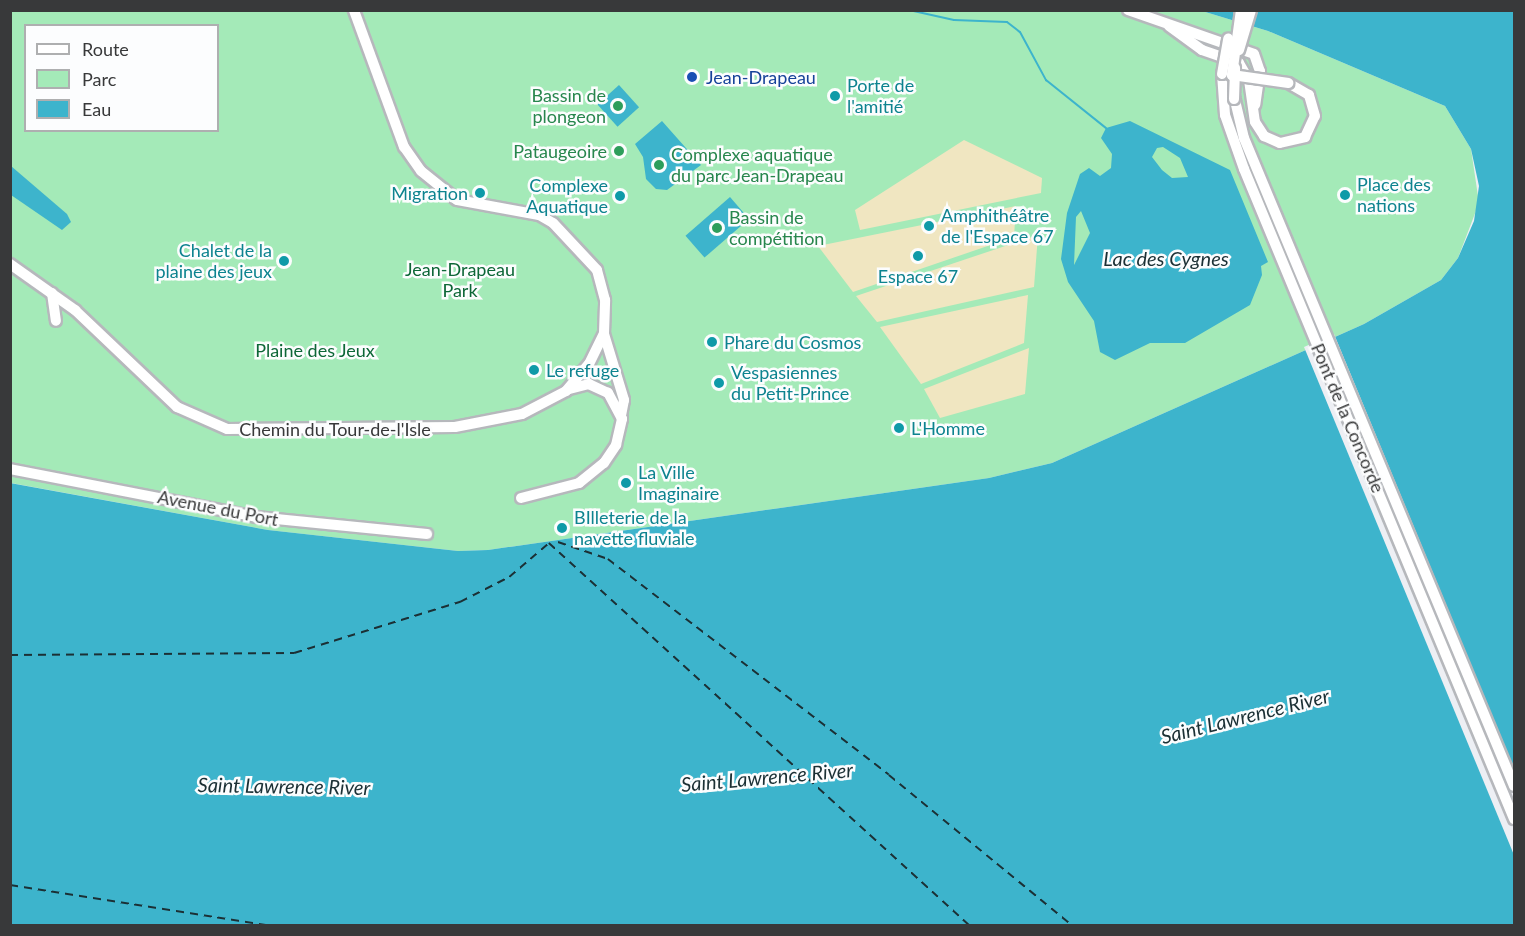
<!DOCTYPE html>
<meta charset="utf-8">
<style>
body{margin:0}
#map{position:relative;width:1525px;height:936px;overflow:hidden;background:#edeff4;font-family:Lato,sans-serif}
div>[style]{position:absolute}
.green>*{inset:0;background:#a4eab8}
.sand>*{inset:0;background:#f0e6c1}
.water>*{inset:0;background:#3db4cc;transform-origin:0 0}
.pier>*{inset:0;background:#edeff4}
.stream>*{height:2px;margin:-1px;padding:0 1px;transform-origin:1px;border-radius:1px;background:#3db4cc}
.ferry>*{height:1.5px;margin-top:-0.75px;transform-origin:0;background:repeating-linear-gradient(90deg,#1b3035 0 8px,transparent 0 14px)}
.roads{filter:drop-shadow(2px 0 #b6b8bc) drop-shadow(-2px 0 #b6b8bc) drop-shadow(0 2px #b6b8bc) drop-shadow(0 -2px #b6b8bc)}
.minor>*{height:10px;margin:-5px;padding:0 5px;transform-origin:5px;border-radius:5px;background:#fff}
.bridges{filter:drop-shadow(2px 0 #b6b8bc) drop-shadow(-2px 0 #b6b8bc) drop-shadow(0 2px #b6b8bc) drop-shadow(0 -2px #b6b8bc)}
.minor-bridge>*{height:10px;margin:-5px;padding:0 5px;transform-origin:5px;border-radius:5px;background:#fff}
.dots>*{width:16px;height:16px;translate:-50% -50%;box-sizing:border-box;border:3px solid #fcfdfe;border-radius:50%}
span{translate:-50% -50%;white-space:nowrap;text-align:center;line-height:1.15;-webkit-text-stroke:5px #fcfdfe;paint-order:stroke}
.transit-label{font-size:18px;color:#164399}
.left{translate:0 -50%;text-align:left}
.culture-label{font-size:18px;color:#0d838f}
.right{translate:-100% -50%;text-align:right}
.leisure-label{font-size:18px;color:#27864d}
.park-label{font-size:18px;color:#0d6737}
.street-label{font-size:18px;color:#38393a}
.water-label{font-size:20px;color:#1b3035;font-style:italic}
.frame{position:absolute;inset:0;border:12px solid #38393a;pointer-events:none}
.legend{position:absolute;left:24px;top:24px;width:195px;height:108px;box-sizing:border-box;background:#fcfdfe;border:2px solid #aeafb0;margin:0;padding:8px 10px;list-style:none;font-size:18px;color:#38393a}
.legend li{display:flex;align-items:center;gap:12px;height:30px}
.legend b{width:30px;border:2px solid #aeafb0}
</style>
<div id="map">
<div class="green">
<div style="clip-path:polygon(evenodd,10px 11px,1202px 11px,1268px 31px,1445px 106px,1471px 149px,1479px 203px,1458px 258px,1441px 280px,1364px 324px,1052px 463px,989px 478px,488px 550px,458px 551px,268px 530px,11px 483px,10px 11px,26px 26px,218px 26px,218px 130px,26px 130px,26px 26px)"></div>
</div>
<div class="sand">
<div style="clip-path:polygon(964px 140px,1042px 178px,1041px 193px,860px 230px,855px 210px)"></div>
<div style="clip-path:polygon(1016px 206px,1014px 237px,853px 292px,818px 246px)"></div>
<div style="clip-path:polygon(1038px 235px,1034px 287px,877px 322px,856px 296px)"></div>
<div style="clip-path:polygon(1028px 295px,1024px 343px,921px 384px,880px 327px)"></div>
<div style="clip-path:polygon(1029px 348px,1025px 394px,940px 418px,924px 389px)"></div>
</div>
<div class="water">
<div style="clip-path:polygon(1202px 11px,1514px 11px,1514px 925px,11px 925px,10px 483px,268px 530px,458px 551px,488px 550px,989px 478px,1052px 463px,1364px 324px,1441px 280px,1458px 258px,1474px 221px,1479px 186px,1471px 149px,1445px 106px,1268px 31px)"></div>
<div style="left:619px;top:85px;width:30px;height:29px;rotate:48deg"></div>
<div style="clip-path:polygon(662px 121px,701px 165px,667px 190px,656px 189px,646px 179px,643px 157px,635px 144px)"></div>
<div style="clip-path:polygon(evenodd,1130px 121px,1230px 170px,1268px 262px,1261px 266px,1262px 275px,1250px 305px,1185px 343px,1150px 343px,1115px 360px,1100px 352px,1094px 321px,1068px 282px,1061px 259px,1067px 213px,1080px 174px,1089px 168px,1100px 176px,1111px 168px,1112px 154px,1101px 138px,1106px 128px,1130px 121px,1163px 147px,1180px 158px,1188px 177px,1172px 178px,1162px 170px,1152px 157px,1157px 148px,1163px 147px,1130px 121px,1081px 211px,1090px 233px,1074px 265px,1076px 217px,1081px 211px)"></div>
<div style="clip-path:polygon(11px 166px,67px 214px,71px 222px,62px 230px,11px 195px)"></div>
<div style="left:730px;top:197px;width:29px;height:59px;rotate:49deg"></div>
</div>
<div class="pier">
<div style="clip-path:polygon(1334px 334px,1514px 769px,1514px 855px,1304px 347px)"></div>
</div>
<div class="stream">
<div style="left:909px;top:10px;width:46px;rotate:12.5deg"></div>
<div style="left:954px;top:20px;width:53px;rotate:2.2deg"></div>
<div style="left:1007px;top:22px;width:16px;rotate:38deg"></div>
<div style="left:1020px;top:32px;width:55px;rotate:61.6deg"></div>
<div style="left:1046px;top:80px;width:77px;rotate:38.7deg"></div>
</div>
<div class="ferry">
<div style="left:558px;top:542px;width:53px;rotate:18.8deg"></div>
<div style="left:608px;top:559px;width:354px;rotate:37.5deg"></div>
<div style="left:889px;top:775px;width:238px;rotate:39.4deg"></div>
<div style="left:10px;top:655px;width:284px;rotate:-0.4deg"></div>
<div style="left:294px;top:653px;width:174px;rotate:-17.1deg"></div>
<div style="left:460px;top:602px;width:55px;rotate:-27deg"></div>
<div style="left:509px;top:577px;width:52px;rotate:-40.4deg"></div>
<div style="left:549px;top:543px;width:569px;rotate:42.29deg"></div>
<div style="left:10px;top:885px;width:264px;rotate:8.9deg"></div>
</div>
<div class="roads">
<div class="minor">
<div style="left:1128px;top:10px;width:133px;rotate:19.2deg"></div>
<div style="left:1254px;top:54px;width:18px;rotate:71deg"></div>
<div style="left:1260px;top:71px;width:34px;rotate:98deg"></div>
<div style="left:1169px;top:26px;width:41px;rotate:36deg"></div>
<div style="left:1202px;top:50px;width:39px;rotate:19deg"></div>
<div style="left:1239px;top:63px;width:20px;rotate:60deg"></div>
<div style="left:1249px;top:80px;width:42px;rotate:81.9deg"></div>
<div style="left:1255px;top:122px;width:17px;rotate:57deg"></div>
<div style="left:1264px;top:136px;width:17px;rotate:24deg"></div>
<div style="left:1280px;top:143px;width:26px;rotate:-13deg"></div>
<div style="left:1305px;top:137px;width:23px;rotate:-65deg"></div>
<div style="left:1315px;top:116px;width:22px;rotate:-106deg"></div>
<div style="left:1309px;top:95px;width:24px;rotate:-150deg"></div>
<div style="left:1230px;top:75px;width:8px;rotate:-173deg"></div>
<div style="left:1222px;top:74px;width:41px;rotate:85.8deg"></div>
<div style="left:1225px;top:115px;width:57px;rotate:70.6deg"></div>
<div style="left:1244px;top:169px;width:704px;rotate:67.44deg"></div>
<div style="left:1233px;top:92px;width:47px;rotate:76.6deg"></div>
<div style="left:1244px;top:138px;width:702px;rotate:67.38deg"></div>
<div style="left:10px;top:264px;width:80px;rotate:35.3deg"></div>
<div style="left:75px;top:310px;width:141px;rotate:43.6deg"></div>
<div style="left:177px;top:407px;width:55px;rotate:23.7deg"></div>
<div style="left:227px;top:429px;width:228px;rotate:-0.5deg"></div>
<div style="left:455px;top:427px;width:68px;rotate:-11deg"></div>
<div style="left:522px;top:414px;width:50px;rotate:-27.6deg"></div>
<div style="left:566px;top:391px;width:35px;rotate:-50deg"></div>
<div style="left:589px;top:364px;width:34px;rotate:-64deg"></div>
<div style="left:604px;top:333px;width:33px;rotate:-88deg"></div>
<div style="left:605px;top:300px;width:31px;rotate:-105deg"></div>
<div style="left:597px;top:270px;width:64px;rotate:-133.1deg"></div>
<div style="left:553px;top:223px;width:16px;rotate:-150deg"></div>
<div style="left:539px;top:215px;width:83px;rotate:-169.6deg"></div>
<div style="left:457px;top:200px;width:46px;rotate:-141.1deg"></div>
<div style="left:421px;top:171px;width:29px;rotate:-125deg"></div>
<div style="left:404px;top:147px;width:146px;rotate:-110.1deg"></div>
<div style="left:52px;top:293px;width:28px;rotate:82deg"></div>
<div style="left:604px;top:334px;width:69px;rotate:73.1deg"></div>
<div style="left:624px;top:400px;width:16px;rotate:101deg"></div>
<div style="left:10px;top:469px;width:251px;rotate:11deg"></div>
<div style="left:256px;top:517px;width:172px;rotate:5.7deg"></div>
<div style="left:521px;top:498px;width:60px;rotate:-14.5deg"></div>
<div style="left:579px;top:483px;width:32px;rotate:-39deg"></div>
<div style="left:604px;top:463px;width:22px;rotate:-56deg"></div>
<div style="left:616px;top:445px;width:27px;rotate:-77deg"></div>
<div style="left:622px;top:419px;width:30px;rotate:-118deg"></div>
<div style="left:608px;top:393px;width:21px;rotate:-155deg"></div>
<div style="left:589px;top:384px;width:21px;rotate:166deg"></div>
</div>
</div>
<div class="bridges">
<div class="minor-bridge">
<div style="left:1241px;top:10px;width:66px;rotate:97.9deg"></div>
<div style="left:1232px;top:75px;width:57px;rotate:8.1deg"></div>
<div style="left:1239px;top:50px;width:42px;rotate:-73.3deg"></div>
<div style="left:1222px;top:74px;width:36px;rotate:-80deg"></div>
<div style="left:1234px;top:99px;width:31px;rotate:-88deg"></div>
</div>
</div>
<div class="dots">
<div style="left:692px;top:77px;background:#1a4fb4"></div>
<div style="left:835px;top:96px;background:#0f9aa8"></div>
<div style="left:618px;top:106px;background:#2e9e5b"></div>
<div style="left:619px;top:151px;background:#2e9e5b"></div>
<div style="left:659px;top:165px;background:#2e9e5b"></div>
<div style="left:480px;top:193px;background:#0f9aa8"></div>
<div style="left:1345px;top:195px;background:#0f9aa8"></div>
<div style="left:620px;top:196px;background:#0f9aa8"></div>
<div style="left:929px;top:226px;background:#0f9aa8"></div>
<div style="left:717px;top:228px;background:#2e9e5b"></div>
<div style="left:918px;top:256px;background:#0f9aa8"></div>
<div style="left:284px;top:261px;background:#0f9aa8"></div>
<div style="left:712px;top:342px;background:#0f9aa8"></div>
<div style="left:534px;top:370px;background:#0f9aa8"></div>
<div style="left:719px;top:383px;background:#0f9aa8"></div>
<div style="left:899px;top:428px;background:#0f9aa8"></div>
<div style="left:626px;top:483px;background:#0f9aa8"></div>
<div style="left:562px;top:528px;background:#0f9aa8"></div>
</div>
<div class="transit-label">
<span class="left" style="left:706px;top:77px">Jean-Drapeau</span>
</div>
<div class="culture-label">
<span class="left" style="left:847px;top:96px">Porte de<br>l'amitié</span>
<span class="left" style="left:1357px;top:195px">Place des<br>nations</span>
<span class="right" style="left:608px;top:196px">Complexe<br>Aquatique</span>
<span class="right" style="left:468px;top:193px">Migration</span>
<span class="left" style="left:941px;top:226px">Amphithéâtre<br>de l'Espace 67</span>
<span class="right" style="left:272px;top:261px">Chalet de la<br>plaine des jeux</span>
<span style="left:918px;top:276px">Espace 67</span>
<span class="left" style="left:724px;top:342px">Phare du Cosmos</span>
<span class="left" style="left:546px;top:370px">Le refuge</span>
<span class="left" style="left:731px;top:383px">Vespasiennes<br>du Petit-Prince</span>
<span class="left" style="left:911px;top:428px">L'Homme</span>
<span class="left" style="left:638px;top:483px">La Ville<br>Imaginaire</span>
<span class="left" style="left:574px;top:528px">BIlleterie de la<br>navette fluviale</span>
</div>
<div class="leisure-label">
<span class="right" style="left:606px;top:106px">Bassin de<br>plongeon</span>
<span class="right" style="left:607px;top:151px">Pataugeoire</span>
<span class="left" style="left:671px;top:165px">Complexe aquatique<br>du parc Jean-Drapeau</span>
<span class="left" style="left:729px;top:228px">Bassin de<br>compétition</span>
</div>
<div class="park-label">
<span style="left:460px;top:280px">Jean-Drapeau<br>Park</span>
<span style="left:315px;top:350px">Plaine des Jeux</span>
</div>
<div class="street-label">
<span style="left:1348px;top:418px;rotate:67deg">Pont de la Concorde</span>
<span style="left:335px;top:429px">Chemin du Tour-de-l'Isle</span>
<span style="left:218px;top:508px;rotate:11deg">Avenue du Port</span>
</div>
<div class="water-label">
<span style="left:1166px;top:258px">Lac des Cygnes</span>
<span style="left:1245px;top:716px;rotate:-14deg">Saint Lawrence River</span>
<span style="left:767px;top:777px;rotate:-5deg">Saint Lawrence River</span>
<span style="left:284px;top:786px;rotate:1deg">Saint Lawrence River</span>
</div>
<div class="frame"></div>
<ul class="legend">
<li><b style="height:8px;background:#fff"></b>Route</li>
<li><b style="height:16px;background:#a4eab8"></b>Parc</li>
<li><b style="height:16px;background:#3db4cc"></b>Eau</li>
</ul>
</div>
